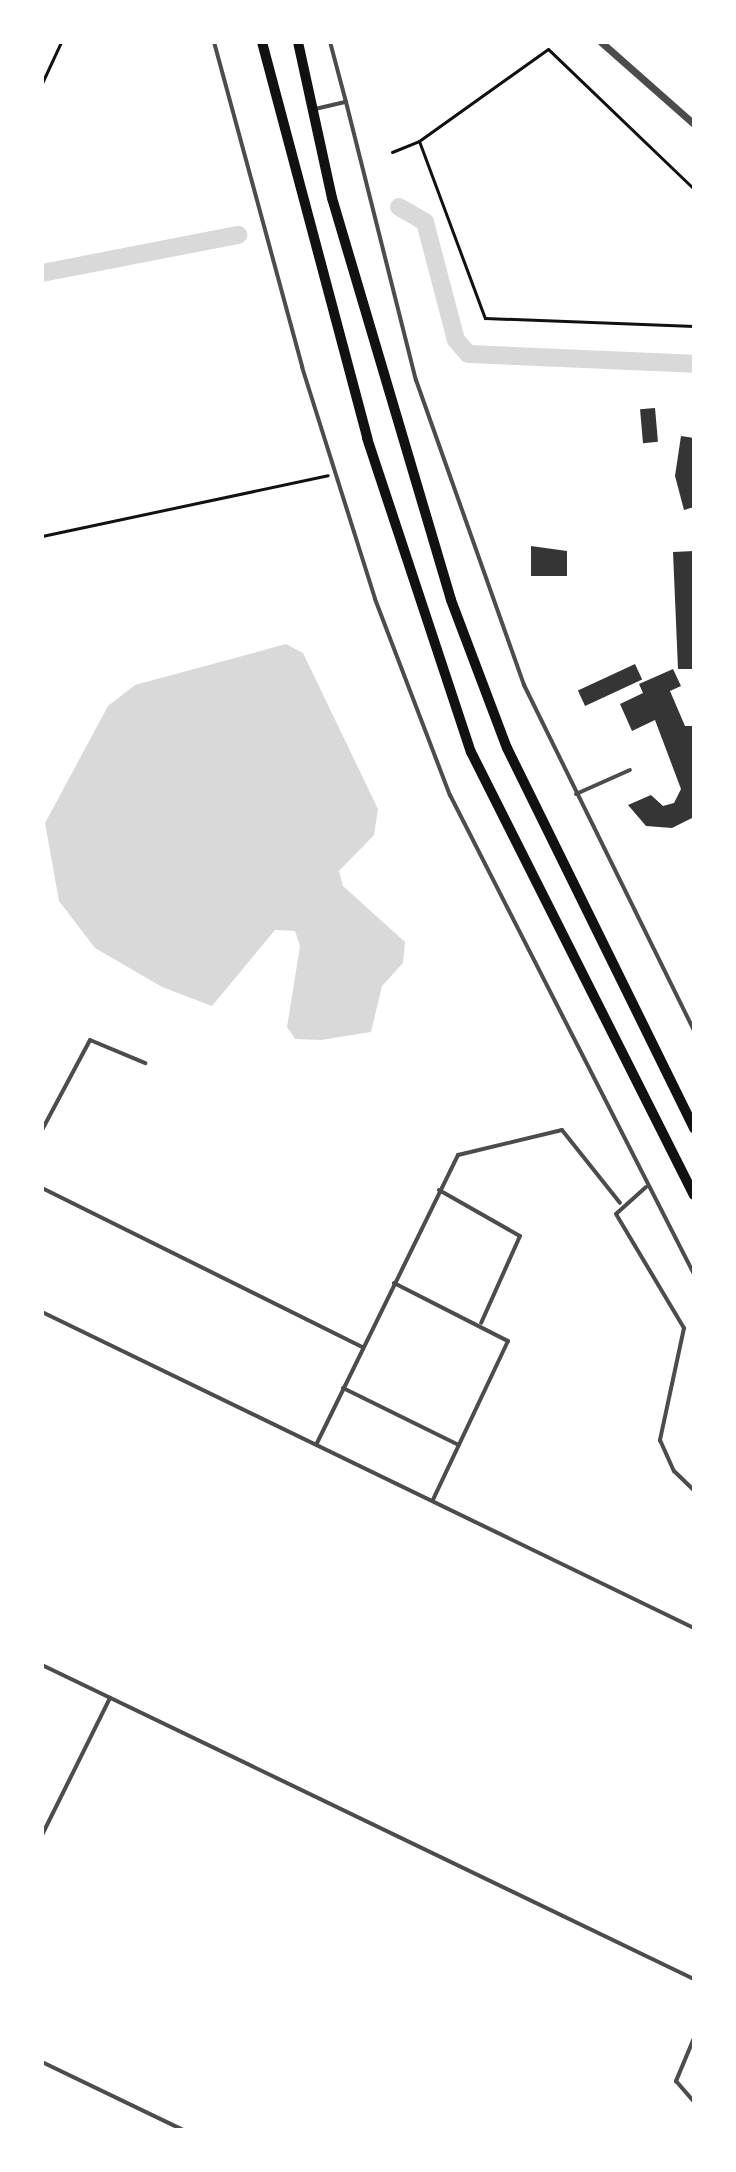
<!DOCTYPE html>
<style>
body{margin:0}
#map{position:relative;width:736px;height:2172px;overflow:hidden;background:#fff;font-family:"Alegreya Sans",sans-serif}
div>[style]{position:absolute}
.water>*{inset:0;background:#d9d9d9}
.canal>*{height:18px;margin:-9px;padding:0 9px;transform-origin:9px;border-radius:9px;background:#d9d9d9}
.building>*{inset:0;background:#353535;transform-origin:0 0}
.path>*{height:3px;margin:-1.5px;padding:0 1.5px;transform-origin:1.5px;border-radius:1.5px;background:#111}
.service>*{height:4px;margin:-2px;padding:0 2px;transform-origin:2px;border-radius:2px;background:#4c4c4c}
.minor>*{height:7px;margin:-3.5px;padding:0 3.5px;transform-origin:3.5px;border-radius:3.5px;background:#4c4c4c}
.secondary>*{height:10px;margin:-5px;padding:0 5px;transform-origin:5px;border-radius:5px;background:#111}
span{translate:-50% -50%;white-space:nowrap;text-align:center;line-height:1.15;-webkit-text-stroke:8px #fff;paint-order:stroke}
.frame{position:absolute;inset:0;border:44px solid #fff;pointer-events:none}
</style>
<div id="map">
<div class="water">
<div style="clip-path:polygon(286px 644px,303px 653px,378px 809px,374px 835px,339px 871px,343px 886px,405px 942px,403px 963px,382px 986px,371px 1032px,321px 1040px,295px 1039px,287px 1027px,300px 946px,295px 931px,275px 930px,212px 1006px,162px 987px,95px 948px,59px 901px,45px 823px,108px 706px,135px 685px)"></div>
</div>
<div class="canal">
<div style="left:399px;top:207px;width:30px;rotate:30deg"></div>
<div style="left:425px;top:222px;width:122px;rotate:75.3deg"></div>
<div style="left:456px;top:340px;width:18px;rotate:49deg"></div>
<div style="left:468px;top:354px;width:226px;rotate:2.5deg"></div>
<div style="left:42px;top:273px;width:200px;rotate:-11deg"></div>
</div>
<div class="building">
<div style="left:655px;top:408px;width:34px;height:15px;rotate:85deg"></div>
<div style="clip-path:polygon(681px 436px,694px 438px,694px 507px,684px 510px,675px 476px)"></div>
<div style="clip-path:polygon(531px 546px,567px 551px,567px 576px,531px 576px)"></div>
<div style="clip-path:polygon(694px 551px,694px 669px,678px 669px,673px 552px)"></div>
<div style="left:635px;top:664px;width:17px;height:63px;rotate:65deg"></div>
<div style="clip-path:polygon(673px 669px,681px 686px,670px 691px,685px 726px,694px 726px,694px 817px,672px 828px,646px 826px,628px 805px,651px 795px,663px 806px,674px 803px,681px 789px,655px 720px,632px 731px,620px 704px,643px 693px,639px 684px)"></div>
</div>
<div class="path">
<div style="left:42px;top:83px;width:45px;rotate:-65.1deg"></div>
<div style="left:392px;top:152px;width:29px;rotate:-22deg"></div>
<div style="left:694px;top:189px;width:202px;rotate:-136.2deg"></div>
<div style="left:548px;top:49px;width:158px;rotate:144.5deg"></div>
<div style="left:419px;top:141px;width:189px;rotate:69.6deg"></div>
<div style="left:485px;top:318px;width:209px;rotate:2.2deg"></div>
<div style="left:42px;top:536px;width:292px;rotate:-12deg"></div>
</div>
<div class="service">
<div style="left:214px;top:42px;width:337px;rotate:74.8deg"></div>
<div style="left:302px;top:367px;width:243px;rotate:72.5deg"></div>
<div style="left:375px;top:599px;width:210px;rotate:69.1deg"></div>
<div style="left:450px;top:795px;width:538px;rotate:63.01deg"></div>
<div style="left:346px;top:102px;width:287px;rotate:75.9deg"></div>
<div style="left:416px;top:380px;width:324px;rotate:70.5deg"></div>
<div style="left:524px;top:685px;width:385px;rotate:63.8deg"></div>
<div style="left:315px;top:109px;width:32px;rotate:-13deg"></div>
<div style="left:346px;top:102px;width:62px;rotate:-104.9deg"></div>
<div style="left:576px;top:794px;width:59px;rotate:-24deg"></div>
<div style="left:42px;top:1130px;width:102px;rotate:-61.9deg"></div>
<div style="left:90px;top:1040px;width:60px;rotate:22.7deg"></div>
<div style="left:646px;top:1187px;width:40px;rotate:138deg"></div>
<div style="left:616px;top:1214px;width:133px;rotate:59.2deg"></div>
<div style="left:684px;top:1328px;width:115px;rotate:102.1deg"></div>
<div style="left:660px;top:1440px;width:34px;rotate:66deg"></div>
<div style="left:674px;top:1471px;width:28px;rotate:44deg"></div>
<div style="left:42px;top:1188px;width:358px;rotate:26.4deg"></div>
<div style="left:439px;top:1190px;width:93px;rotate:29.6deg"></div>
<div style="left:520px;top:1236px;width:95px;rotate:114.1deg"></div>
<div style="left:394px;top:1283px;width:128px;rotate:27deg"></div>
<div style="left:508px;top:1341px;width:176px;rotate:115.3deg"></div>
<div style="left:42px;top:1312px;width:725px;rotate:25.86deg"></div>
<div style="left:343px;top:1388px;width:129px;rotate:26.2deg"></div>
<div style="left:317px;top:1443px;width:321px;rotate:-63.9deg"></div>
<div style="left:458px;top:1155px;width:107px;rotate:-13.5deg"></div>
<div style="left:562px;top:1130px;width:93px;rotate:51.5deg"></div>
<div style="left:42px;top:1665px;width:724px;rotate:25.72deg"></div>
<div style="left:42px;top:1835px;width:153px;rotate:-63.6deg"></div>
<div style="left:694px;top:2038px;width:47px;rotate:112.7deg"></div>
<div style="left:676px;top:2081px;width:28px;rotate:49deg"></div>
<div style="left:42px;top:2062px;width:157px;rotate:25.7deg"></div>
</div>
<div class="minor">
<div style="left:601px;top:42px;width:124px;rotate:41.4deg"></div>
</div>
<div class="secondary">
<div style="left:262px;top:42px;width:410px;rotate:75.1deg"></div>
<div style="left:367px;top:438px;width:331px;rotate:71.7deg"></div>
<div style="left:471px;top:752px;width:496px;rotate:63.3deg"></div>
<div style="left:298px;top:42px;width:160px;rotate:77.7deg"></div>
<div style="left:332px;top:198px;width:419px;rotate:73.5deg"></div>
<div style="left:451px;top:600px;width:158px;rotate:69.3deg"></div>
<div style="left:507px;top:748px;width:424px;rotate:63.8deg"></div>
</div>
<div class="frame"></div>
</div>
